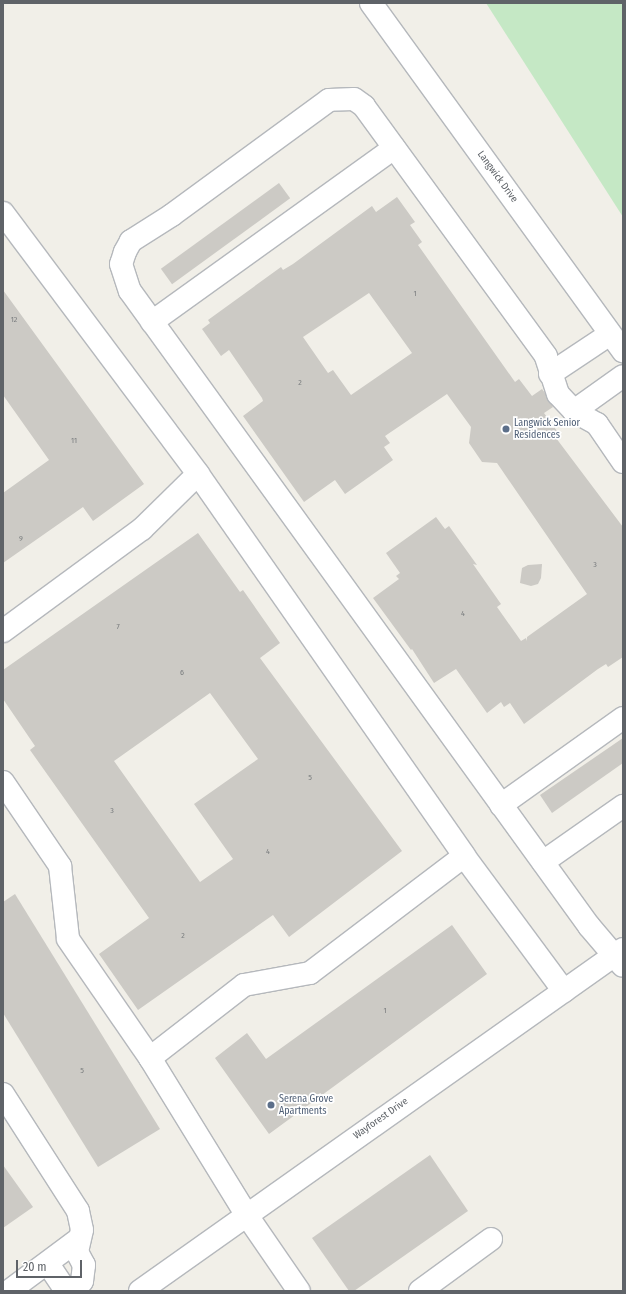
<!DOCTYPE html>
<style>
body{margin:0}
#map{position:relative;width:626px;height:1294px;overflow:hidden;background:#f1efe8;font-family:"Fira Sans Condensed",sans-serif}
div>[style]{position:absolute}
.green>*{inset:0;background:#c5e8c5}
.building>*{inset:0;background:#cccac5;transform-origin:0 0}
.roads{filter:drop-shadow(1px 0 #b5b8bc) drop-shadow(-1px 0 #b5b8bc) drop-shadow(0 1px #b5b8bc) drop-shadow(0 -1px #b5b8bc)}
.minor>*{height:22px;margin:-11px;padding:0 11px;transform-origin:11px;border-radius:11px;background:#fff}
.dots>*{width:11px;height:11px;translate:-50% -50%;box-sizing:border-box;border:2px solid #fff;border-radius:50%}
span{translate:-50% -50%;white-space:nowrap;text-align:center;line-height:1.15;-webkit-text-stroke:3.5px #fff;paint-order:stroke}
.number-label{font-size:8px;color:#7a7d7f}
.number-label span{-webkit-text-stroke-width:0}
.street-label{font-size:10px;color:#5f6368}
.service-label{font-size:10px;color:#4e5e75}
.left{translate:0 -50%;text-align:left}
.frame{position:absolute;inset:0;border:4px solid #5f6368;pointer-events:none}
.scale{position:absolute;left:16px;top:1260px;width:66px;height:18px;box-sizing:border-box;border:2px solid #5f6368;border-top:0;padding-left:5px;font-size:12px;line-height:14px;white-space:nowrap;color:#5f6368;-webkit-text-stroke:3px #fff;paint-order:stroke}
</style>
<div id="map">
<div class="green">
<div style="clip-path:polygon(486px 3px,623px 3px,623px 217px)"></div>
</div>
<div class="building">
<div style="left:279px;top:183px;width:19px;height:146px;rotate:54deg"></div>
<div style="clip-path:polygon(evenodd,397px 197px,415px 222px,410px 225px,422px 242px,418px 245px,515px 382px,519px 379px,532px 396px,542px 389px,545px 393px,553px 407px,544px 413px,557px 431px,553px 434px,623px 527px,623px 657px,608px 667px,606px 664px,598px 669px,524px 724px,510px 703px,504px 707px,501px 702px,487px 713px,456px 669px,434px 683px,412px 649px,411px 650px,373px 598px,399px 579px,396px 576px,400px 573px,386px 553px,436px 517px,445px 529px,449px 526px,477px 565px,473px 564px,501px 604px,497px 607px,521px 641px,526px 638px,527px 641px,527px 637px,587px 594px,497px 463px,482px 462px,469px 443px,471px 427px,447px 394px,385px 436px,390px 443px,384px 447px,393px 460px,345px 494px,335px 480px,304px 502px,243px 416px,263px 401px,262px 398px,229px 350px,221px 356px,202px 329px,210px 323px,208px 320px,281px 267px,283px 270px,293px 264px,372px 206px,376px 212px,397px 197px,369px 293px,412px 353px,351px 395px,333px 370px,328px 373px,303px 337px,369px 293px)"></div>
<div style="clip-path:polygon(3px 290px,144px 484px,93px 521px,83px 507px,3px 563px,3px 493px,49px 460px,3px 395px)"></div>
<div style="clip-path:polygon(evenodd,198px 533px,240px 592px,243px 590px,280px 643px,260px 658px,402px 851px,289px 937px,273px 915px,138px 1010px,99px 954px,149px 918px,30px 750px,35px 746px,3px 699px,3px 670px,198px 533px,210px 693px,258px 759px,194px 804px,233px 859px,200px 882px,114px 761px,210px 693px)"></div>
<div style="clip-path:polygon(542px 564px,541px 578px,538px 584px,531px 586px,520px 583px,522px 568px,528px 565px)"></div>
<div style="clip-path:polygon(623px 738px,623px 763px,552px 813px,540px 795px)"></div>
<div style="clip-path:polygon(15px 894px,160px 1129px,98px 1167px,3px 1013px,3px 902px)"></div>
<div style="clip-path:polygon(452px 925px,487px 974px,269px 1134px,215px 1058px,247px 1033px,266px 1059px)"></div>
<div style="clip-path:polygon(430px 1155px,468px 1211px,354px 1291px,349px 1291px,312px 1238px)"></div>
<div style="clip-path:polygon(3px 1165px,33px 1207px,3px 1228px)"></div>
</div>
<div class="roads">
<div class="minor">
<div style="left:371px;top:3px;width:430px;rotate:54.1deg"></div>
<div style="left:3px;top:213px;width:326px;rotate:53.2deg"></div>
<div style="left:198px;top:474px;width:465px;rotate:55.1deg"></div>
<div style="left:464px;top:856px;width:168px;rotate:53.5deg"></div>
<div style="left:152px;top:322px;width:298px;rotate:-35.7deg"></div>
<div style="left:550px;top:374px;width:72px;rotate:-33.7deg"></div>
<div style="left:574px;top:411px;width:60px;rotate:-35.5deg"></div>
<div style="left:623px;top:462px;width:46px;rotate:-124.4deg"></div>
<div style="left:597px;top:424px;width:26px;rotate:-151deg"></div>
<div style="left:574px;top:411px;width:23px;rotate:-133deg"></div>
<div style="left:558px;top:394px;width:40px;rotate:-108deg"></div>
<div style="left:546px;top:356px;width:309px;rotate:-126.1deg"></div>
<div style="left:364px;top:106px;width:12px;rotate:-145deg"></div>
<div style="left:354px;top:99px;width:25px;rotate:178deg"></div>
<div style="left:329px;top:100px;width:195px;rotate:143.8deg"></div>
<div style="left:172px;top:215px;width:49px;rotate:147.6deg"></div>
<div style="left:131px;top:241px;width:13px;rotate:119deg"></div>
<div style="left:125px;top:252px;width:13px;rotate:108deg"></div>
<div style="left:121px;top:264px;width:28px;rotate:72deg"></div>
<div style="left:130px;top:291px;width:784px;rotate:54.14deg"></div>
<div style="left:589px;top:926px;width:52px;rotate:49.6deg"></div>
<div style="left:3px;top:631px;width:172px;rotate:-36.3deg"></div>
<div style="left:142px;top:529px;width:78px;rotate:-44.5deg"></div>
<div style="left:3px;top:782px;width:102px;rotate:55.8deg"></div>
<div style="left:60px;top:866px;width:73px;rotate:83.7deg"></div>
<div style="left:68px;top:939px;width:145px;rotate:55.4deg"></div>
<div style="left:150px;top:1058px;width:183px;rotate:58.4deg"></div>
<div style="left:246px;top:1214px;width:93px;rotate:55.5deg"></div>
<div style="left:501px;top:805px;width:150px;rotate:-35.5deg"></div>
<div style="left:543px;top:862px;width:98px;rotate:-35deg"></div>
<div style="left:150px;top:1058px;width:119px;rotate:-37.8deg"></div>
<div style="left:244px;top:985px;width:67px;rotate:-10.3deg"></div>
<div style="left:310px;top:973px;width:193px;rotate:-37.2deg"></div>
<div style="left:3px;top:1094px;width:139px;rotate:57.3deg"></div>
<div style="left:78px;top:1211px;width:19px;rotate:78deg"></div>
<div style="left:82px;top:1230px;width:23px;rotate:103deg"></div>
<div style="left:77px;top:1252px;width:15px;rotate:62deg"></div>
<div style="left:84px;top:1265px;width:16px;rotate:97deg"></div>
<div style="left:82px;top:1281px;width:13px;rotate:129deg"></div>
<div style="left:48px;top:1264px;width:32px;rotate:56deg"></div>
<div style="left:9px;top:1291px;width:87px;rotate:-36.6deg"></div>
<div style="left:140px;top:1291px;width:592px;rotate:-35.3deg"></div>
<div style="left:420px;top:1291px;width:88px;rotate:-36.2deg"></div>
</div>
</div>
<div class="dots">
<div style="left:506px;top:429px;background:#5c6f8a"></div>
<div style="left:271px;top:1105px;background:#5c6f8a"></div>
</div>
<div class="number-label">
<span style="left:415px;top:294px">1</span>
<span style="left:14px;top:320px">12</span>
<span style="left:300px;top:383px">2</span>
<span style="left:74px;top:441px">11</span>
<span style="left:21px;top:539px">9</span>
<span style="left:595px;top:565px">3</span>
<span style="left:463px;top:614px">4</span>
<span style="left:118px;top:627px">7</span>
<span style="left:182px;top:673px">6</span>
<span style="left:310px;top:778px">5</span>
<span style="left:112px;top:811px">3</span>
<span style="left:268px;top:852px">4</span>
<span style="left:183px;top:936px">2</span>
<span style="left:385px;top:1011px">1</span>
<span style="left:82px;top:1071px">5</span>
</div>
<div class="street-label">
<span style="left:497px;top:177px;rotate:54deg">Langwick Drive</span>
<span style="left:381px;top:1119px;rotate:-35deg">Wayforest Drive</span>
</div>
<div class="service-label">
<span class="left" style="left:514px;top:429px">Langwick Senior<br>Residences</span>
<span class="left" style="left:279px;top:1105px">Serena Grove<br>Apartments</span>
</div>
<div class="frame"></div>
<div class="scale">20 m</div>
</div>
